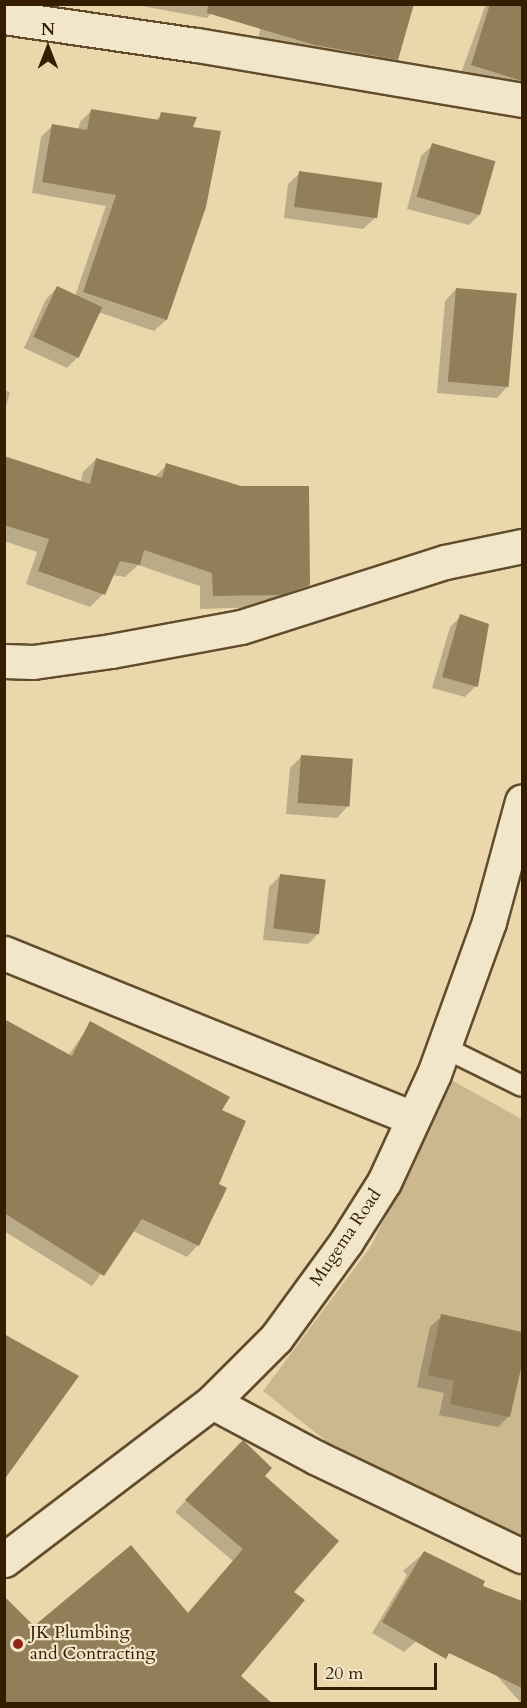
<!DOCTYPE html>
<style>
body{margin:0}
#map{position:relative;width:527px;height:1708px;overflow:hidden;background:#ead8ac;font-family:Cardo,serif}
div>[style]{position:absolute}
.green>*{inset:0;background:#cbb88f}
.shadow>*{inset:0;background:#0003}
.building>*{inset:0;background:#937e5a;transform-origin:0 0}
.roads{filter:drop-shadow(2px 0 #624c2c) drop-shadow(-2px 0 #624c2c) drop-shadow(0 2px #624c2c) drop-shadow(0 -2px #624c2c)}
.lane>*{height:20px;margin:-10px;padding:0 10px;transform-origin:10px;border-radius:10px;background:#f1e6c9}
.street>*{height:33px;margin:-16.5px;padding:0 16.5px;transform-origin:16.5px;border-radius:16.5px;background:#f1e6c9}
.secondary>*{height:33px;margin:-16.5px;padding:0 16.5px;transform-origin:16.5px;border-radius:16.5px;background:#f1e6c9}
.dots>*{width:16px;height:16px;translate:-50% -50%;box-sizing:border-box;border:3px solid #f1e6c9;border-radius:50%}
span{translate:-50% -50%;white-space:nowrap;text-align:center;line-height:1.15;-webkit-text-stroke:4.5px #f1e6c9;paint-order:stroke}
.street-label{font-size:18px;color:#341d01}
.poi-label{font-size:18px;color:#341d01}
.left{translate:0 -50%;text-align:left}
.frame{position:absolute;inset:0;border:6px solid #341d01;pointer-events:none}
.north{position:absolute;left:18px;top:18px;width:60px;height:60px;-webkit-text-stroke:4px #f1e6c9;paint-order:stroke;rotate:0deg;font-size:16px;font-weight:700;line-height:24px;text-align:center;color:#341d01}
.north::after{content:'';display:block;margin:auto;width:21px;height:27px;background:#341d01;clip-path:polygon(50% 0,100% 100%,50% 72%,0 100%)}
.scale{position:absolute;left:314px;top:1663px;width:123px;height:27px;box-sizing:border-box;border:3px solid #341d01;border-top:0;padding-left:8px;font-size:18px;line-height:21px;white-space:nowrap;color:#341d01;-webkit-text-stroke:4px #f1e6c9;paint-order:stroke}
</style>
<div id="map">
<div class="green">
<div style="clip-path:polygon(453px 1081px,522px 1119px,522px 1536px,331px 1445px,263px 1391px,371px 1246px)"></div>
</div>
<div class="shadow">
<div style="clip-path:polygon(131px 4px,219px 4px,207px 18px)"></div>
<div style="clip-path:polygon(267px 4px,397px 59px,384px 73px,256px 45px)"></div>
<div style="clip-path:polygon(486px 4px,522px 7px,522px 83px,513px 92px,460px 76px)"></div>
<div style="clip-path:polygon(91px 111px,155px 121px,162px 114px,191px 129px,205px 207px,166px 320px,154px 331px,98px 312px,79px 356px,67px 368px,24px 348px,46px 299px,57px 288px,75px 296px,106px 206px,32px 193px,41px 137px,52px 126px,78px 130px,80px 122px)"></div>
<div style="clip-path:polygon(433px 145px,494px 162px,480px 214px,469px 225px,407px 209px,421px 156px)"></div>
<div style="clip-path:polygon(300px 173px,375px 218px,363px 229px,284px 218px,288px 184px)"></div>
<div style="clip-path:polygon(456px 289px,508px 386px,497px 398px,437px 393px,445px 301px)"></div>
<div style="clip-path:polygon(4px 390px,10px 392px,4px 414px)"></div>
<div style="clip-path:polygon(96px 459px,154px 477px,167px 465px,309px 585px,296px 598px,267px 607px,200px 609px,200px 586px,138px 565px,125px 577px,112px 575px,103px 594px,90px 607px,26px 584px,37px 552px,4px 541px,4px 503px,81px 482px,83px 472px)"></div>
<div style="clip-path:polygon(461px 616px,476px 686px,465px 697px,432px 688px,450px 627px)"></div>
<div style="clip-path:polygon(302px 756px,348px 806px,337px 818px,286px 814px,290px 768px)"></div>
<div style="clip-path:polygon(280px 876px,319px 933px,308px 944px,263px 940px,269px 887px)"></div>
<div style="clip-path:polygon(4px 1021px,68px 1056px,91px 1023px,220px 1111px,217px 1185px,198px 1245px,187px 1257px,133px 1231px,92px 1286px,4px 1231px)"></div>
<div style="clip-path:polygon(442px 1316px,522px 1334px,522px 1358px,509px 1416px,498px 1427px,439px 1415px,444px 1393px,417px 1387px,430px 1327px)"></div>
<div style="clip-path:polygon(232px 1452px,263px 1476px,292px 1592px,239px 1676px,34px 1628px,187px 1614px,233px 1561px,175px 1512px)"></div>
<div style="clip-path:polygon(424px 1553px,480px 1586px,522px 1604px,522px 1704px,444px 1617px,404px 1652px,372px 1633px,407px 1575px,403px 1571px)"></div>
</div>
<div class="building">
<div style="clip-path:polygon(208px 4px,414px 4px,398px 60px,315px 45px,207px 13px)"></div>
<div style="clip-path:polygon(490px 4px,522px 4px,522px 81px,471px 65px)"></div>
<div style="clip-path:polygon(91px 109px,159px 120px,161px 112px,197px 117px,193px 127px,221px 131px,206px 207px,167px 320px,83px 292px,116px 195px,42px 182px,52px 124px,87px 130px)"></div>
<div style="left:432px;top:143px;width:66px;height:56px;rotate:16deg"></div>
<div style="left:299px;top:171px;width:84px;height:36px;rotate:8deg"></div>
<div style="left:57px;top:286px;width:50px;height:56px;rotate:25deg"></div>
<div style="left:456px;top:288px;width:61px;height:94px;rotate:5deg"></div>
<div style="clip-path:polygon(4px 456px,90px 484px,96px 458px,162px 478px,166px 463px,241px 486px,309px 486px,310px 585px,281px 595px,213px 596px,212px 573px,144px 550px,140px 565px,120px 561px,105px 595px,38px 571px,49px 539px,4px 525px)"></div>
<div style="clip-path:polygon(460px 614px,489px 624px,478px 687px,442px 677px)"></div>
<div style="left:301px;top:755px;width:52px;height:48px;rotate:4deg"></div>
<div style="left:280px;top:874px;width:46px;height:55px;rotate:7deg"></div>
<div style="clip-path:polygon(4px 1019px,72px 1056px,90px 1021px,230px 1097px,222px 1110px,246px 1121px,219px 1184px,227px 1188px,199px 1246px,142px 1219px,104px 1276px,4px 1213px)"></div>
<div style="clip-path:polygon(441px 1314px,522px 1332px,522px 1364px,510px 1417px,450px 1404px,454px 1381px,428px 1375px)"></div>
<div style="clip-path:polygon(4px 1334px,79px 1376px,4px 1480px)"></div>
<div style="clip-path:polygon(243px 1440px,272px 1468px,265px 1476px,339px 1541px,294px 1592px,305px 1600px,241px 1676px,273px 1704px,4px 1704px,4px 1596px,34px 1626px,131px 1545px,188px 1613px,243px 1549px,185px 1500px)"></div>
<div style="clip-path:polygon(424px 1551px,485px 1581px,483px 1586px,522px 1601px,522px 1688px,449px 1653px,446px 1659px,382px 1622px)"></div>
</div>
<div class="roads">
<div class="lane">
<div style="left:441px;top:1046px;width:90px;rotate:26.3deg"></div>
</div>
<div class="street">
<div style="left:4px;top:17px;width:195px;rotate:8.3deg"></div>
<div style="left:197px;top:45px;width:330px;rotate:9.6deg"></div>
<div style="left:4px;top:661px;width:29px;rotate:2deg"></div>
<div style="left:33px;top:662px;width:79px;rotate:-8deg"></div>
<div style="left:111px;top:651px;width:132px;rotate:-10.5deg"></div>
<div style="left:241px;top:627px;width:214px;rotate:-17.7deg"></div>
<div style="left:445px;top:562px;width:79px;rotate:-11.7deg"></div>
<div style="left:4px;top:953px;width:441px;rotate:22deg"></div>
<div style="left:212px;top:1402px;width:119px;rotate:28.1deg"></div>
<div style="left:317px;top:1458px;width:227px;rotate:25.6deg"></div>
</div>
<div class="secondary">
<div style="left:4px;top:1560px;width:261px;rotate:-37.2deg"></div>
<div style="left:212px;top:1402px;width:91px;rotate:-45deg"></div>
<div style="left:276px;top:1338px;width:119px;rotate:-53.9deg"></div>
<div style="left:346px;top:1242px;width:71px;rotate:-57.7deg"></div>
<div style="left:384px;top:1182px;width:119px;rotate:-65.2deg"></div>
<div style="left:434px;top:1074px;width:162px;rotate:-70.1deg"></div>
<div style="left:489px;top:922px;width:125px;rotate:-74.7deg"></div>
</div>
</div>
<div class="dots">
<div style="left:18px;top:1644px;background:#8f2418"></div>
</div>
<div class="street-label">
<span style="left:346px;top:1238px;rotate:-56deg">Mugema Road</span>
</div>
<div class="poi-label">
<span class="left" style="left:30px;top:1644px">JK Plumbing<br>and Contracting</span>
</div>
<div class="frame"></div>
<div class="north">N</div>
<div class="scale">20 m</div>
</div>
